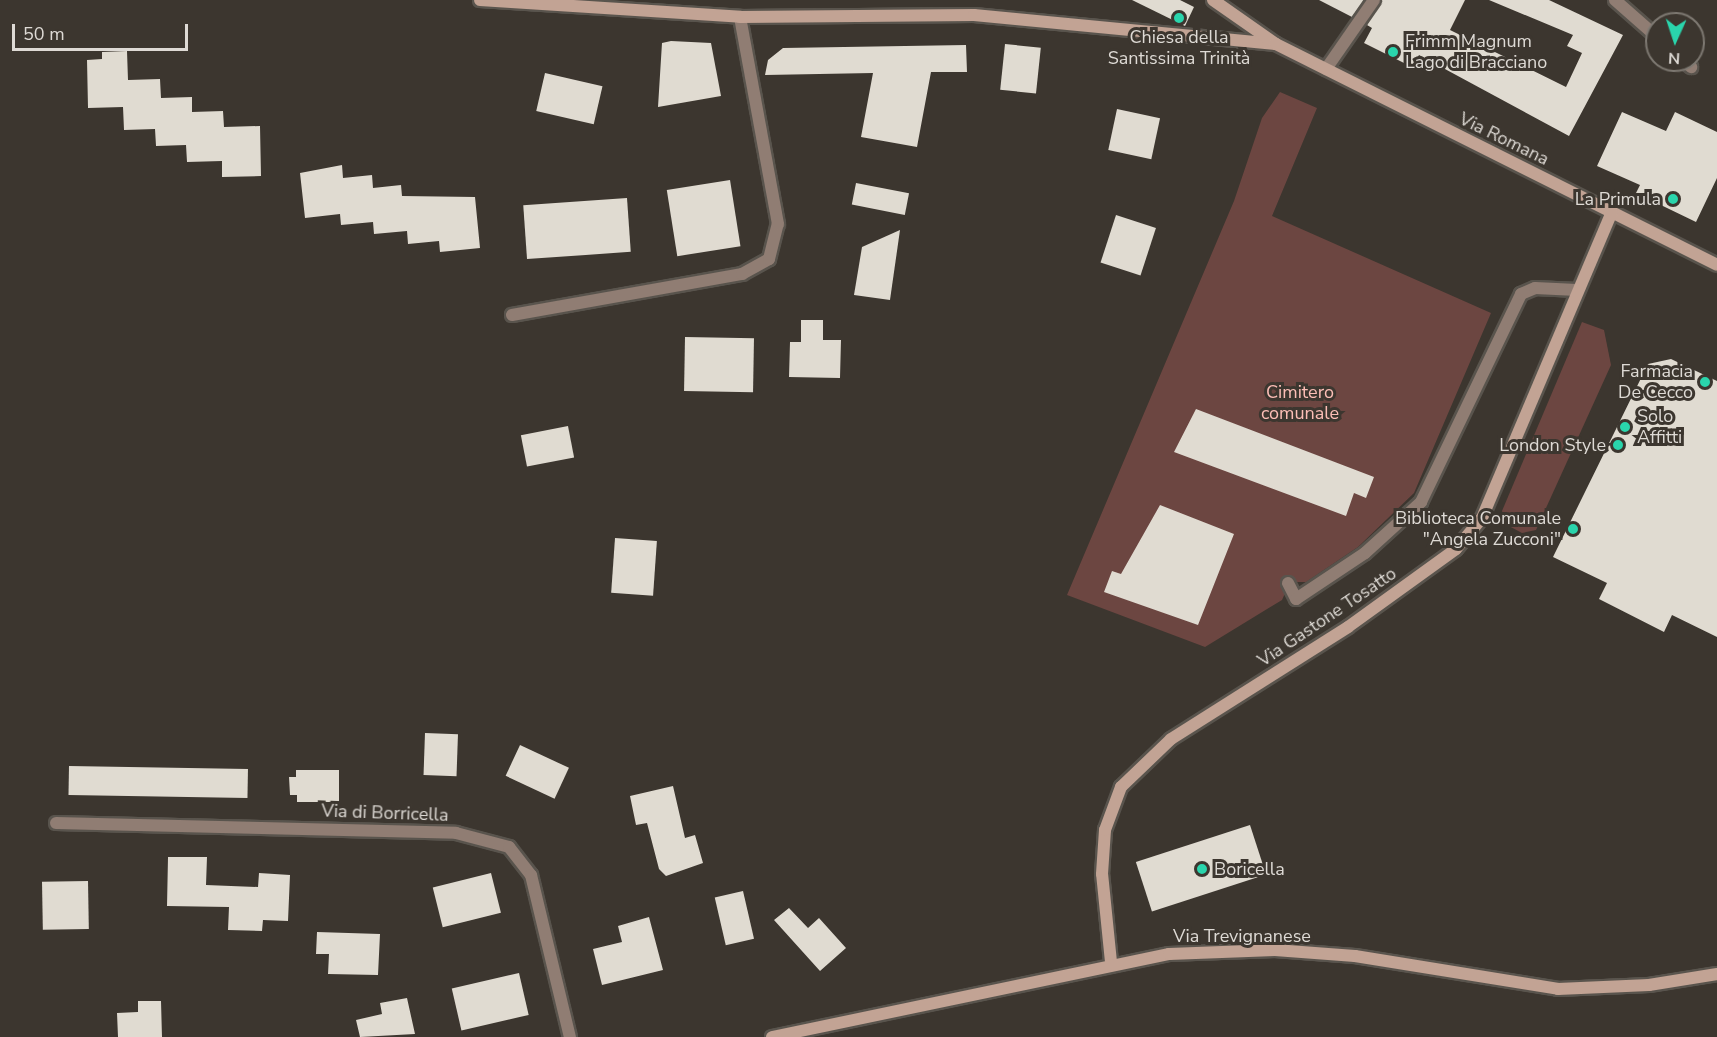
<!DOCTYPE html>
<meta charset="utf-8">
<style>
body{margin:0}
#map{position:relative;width:1717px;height:1037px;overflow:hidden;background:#3c362f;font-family:"Nunito Sans",sans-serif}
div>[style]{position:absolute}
.green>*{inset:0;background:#6c4641}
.building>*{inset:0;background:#e0dbd1;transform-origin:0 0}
.roads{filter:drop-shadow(2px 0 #59544d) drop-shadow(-2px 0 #59544d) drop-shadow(0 2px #59544d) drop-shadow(0 -2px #59544d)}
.lane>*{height:12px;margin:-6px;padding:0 6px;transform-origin:6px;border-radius:6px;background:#907d73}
.street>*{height:12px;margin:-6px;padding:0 6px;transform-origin:6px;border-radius:6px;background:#907d73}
.secondary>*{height:12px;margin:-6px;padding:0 6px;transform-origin:6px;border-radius:6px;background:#c2a394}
.dots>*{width:16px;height:16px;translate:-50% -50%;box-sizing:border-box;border:3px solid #3c362f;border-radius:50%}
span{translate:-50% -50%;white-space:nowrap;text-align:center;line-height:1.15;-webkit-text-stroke:6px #3c362f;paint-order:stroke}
.poi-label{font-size:18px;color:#dedad5}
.left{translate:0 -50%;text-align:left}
.right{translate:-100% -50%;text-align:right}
.street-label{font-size:18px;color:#dedad5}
.park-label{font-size:18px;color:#fcbeb6}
.north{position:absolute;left:1645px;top:12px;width:60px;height:60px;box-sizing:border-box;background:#3c362f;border:2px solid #7d7871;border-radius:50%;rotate:183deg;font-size:16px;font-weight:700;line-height:24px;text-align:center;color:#dedad5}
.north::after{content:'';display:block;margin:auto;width:21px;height:27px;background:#2ad5ac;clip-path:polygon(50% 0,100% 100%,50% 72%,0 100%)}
.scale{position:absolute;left:12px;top:24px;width:176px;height:27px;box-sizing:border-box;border:3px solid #dedad5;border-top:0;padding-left:8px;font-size:18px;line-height:21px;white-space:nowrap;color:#dedad5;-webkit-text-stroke:4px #3c362f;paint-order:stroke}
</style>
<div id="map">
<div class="green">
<div style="clip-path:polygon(1280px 92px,1317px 108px,1272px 216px,1491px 313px,1414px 493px,1358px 547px,1306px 582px,1290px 582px,1282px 600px,1205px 647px,1067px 595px,1234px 201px,1262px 118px)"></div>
<div style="clip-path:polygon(1582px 322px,1604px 330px,1611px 365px,1536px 530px,1522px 533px,1507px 525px,1502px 511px)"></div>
</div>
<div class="building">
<div style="clip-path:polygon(1132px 0,1180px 0,1194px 7px,1185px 26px)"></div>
<div style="clip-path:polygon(1319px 0,1364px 0,1352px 17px)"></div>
<div style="clip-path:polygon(1382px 0,1465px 0,1450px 30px,1566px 87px,1582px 53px,1567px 46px,1573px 35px,1489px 0,1549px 0,1623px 35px,1569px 136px,1419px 55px,1412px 67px,1364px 43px,1372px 28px,1367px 25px)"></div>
<div style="clip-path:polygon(671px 41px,711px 43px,721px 96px,658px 107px,662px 43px)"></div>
<div style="left:1005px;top:44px;width:36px;height:46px;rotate:6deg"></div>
<div style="clip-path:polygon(966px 45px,967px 72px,931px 72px,917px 147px,861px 137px,873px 73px,765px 75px,768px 60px,783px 48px)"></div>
<div style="clip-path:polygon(127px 51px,128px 80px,160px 79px,161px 98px,192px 97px,192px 112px,223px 111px,224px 127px,260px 126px,261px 176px,222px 177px,222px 161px,187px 162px,186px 145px,156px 146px,155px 129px,124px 130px,123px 107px,88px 108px,87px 60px,102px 59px,102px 52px)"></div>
<div style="left:545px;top:73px;width:59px;height:39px;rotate:13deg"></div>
<div style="left:1117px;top:109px;width:44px;height:42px;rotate:12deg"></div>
<div style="clip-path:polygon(1622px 112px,1666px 131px,1675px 112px,1717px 132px,1717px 178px,1696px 222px,1636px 193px,1640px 185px,1597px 166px)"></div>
<div style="clip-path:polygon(342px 165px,343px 178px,372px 175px,373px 188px,401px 185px,402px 196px,475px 197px,480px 248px,440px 252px,439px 241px,408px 244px,407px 231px,374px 234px,373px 222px,341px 225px,340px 214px,305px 218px,300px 173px)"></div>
<div style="left:730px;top:180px;width:67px;height:64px;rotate:81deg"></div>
<div style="left:856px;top:183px;width:54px;height:22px;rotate:11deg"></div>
<div style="left:627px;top:198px;width:54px;height:104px;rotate:86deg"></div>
<div style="left:1116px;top:215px;width:42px;height:50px;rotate:18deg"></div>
<div style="clip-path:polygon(900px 230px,890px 300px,854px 295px,862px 247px)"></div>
<div style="clip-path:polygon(801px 320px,823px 320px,823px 340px,841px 340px,840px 378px,789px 377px,790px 342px,801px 342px)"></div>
<div style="left:685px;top:337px;width:69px;height:54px;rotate:1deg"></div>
<div style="clip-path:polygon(1671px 359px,1717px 381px,1717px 637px,1672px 615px,1664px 632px,1599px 599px,1607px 583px,1553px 557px,1648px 364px)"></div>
<div style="clip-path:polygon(1196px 409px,1374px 477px,1366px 498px,1354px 493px,1346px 516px,1174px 452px)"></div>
<div style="left:568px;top:426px;width:32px;height:48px;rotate:79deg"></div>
<div style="clip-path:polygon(1160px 505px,1234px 534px,1198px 625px,1104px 592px,1112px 571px,1121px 574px)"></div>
<div style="left:615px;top:538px;width:42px;height:55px;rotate:4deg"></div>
<div style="left:425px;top:733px;width:33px;height:42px;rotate:2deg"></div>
<div style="left:520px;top:745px;width:54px;height:34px;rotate:25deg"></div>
<div style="left:69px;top:766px;width:179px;height:29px;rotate:1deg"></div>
<div style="clip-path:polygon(296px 770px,339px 770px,339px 802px,297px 802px,297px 795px,290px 795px,289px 777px,296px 777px)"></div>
<div style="clip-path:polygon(673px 786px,685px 838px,695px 835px,703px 863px,666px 876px,659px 869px,647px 823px,636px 825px,630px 796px)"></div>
<div style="left:1250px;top:825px;width:52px;height:120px;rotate:72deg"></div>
<div style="clip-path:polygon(168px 857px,207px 857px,206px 885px,258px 887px,259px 873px,290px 875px,288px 921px,263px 920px,262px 931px,228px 930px,229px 907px,167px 906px)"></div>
<div style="left:491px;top:873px;width:41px;height:60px;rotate:76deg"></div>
<div style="left:88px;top:881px;width:48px;height:46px;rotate:89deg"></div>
<div style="left:743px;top:891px;width:49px;height:29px;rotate:77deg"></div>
<div style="clip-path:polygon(789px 908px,808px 928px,819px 918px,846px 948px,820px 971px,774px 920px)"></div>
<div style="clip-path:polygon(649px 917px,663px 970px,602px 985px,593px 949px,622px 942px,618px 926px)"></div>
<div style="clip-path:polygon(317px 932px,380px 934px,378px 975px,328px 974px,329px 954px,316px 954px)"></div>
<div style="left:519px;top:973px;width:43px;height:69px;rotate:77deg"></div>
<div style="clip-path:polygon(407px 998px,415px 1034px,360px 1037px,356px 1020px,382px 1014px,380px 1003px)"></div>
<div style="clip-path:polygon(138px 1001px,161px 1001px,162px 1037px,118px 1037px,117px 1013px,138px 1012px)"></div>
</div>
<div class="roads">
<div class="lane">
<div style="left:1288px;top:583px;width:18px;rotate:63deg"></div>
<div style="left:1296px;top:599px;width:83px;rotate:-33.7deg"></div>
<div style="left:1365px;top:553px;width:76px;rotate:-42.3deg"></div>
<div style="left:1421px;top:502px;width:231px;rotate:-64.3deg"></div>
<div style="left:1521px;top:294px;width:15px;rotate:-23deg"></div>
<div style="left:1535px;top:288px;width:42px;rotate:2.7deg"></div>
</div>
<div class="street">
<div style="left:1615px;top:0;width:56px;rotate:41.4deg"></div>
<div style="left:1683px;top:60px;width:11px;rotate:41deg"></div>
<div style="left:1326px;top:69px;width:84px;rotate:-55.2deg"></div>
<div style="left:512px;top:315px;width:234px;rotate:-10.1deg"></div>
<div style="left:742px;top:274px;width:31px;rotate:-29deg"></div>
<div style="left:769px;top:259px;width:36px;rotate:-76deg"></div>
<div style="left:778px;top:224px;width:210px;rotate:-100.4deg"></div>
<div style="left:56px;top:823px;width:400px;rotate:1.4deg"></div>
<div style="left:456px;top:833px;width:55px;rotate:14.8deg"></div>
<div style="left:509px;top:847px;width:36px;rotate:52deg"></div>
<div style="left:531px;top:875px;width:167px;rotate:76.5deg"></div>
</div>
<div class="secondary">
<div style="left:480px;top:0;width:261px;rotate:3.7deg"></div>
<div style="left:740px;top:17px;width:234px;rotate:-0.5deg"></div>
<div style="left:974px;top:15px;width:303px;rotate:5.5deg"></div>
<div style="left:1213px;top:0;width:77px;rotate:34.9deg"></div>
<div style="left:1276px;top:44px;width:493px;rotate:26.6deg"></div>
<div style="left:1111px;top:962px;width:88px;rotate:-95.8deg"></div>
<div style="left:1102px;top:874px;width:44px;rotate:-86.1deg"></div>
<div style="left:1105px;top:830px;width:46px;rotate:-69.6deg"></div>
<div style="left:1121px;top:787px;width:69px;rotate:-43.8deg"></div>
<div style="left:1171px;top:739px;width:209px;rotate:-32.3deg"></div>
<div style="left:1348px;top:627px;width:133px;rotate:-35.8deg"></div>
<div style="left:1456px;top:549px;width:40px;rotate:-50deg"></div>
<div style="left:1482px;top:518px;width:332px;rotate:-67deg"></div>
<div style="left:772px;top:1037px;width:406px;rotate:-11.8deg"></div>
<div style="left:1169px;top:954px;width:106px;rotate:-2.2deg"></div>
<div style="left:1275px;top:950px;width:80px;rotate:4.3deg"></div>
<div style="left:1355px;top:956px;width:206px;rotate:9.2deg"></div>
<div style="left:1558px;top:989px;width:91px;rotate:-2.5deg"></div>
<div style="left:1649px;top:985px;width:69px;rotate:-9.2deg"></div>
</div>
</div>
<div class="dots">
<div style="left:1179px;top:18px;background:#2ad5ac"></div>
<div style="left:1393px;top:52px;background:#2ad5ac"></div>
<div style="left:1673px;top:199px;background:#2ad5ac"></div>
<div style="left:1705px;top:382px;background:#2ad5ac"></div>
<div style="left:1625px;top:427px;background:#2ad5ac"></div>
<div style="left:1618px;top:445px;background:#2ad5ac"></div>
<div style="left:1573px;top:529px;background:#2ad5ac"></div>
<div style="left:1202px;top:869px;background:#2ad5ac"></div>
</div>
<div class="poi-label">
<span style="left:1179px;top:48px">Chiesa della<br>Santissima Trinità</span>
<span class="left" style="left:1405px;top:52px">Frimm Magnum<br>Lago di Bracciano</span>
<span class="right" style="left:1661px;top:199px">La Primula</span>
<span class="right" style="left:1693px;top:382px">Farmacia<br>De Cecco</span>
<span class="left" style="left:1637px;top:427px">Solo<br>Affitti</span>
<span class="right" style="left:1606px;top:445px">London Style</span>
<span class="right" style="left:1561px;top:529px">Biblioteca Comunale<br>"Angela Zucconi"</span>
<span class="left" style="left:1214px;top:869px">Boricella</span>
</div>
<div class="street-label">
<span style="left:1504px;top:139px;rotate:26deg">Via Romana</span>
<span style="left:1327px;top:617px;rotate:-34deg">Via Gastone Tosatto</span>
<span style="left:385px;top:813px;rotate:2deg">Via di Borricella</span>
<span style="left:1242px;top:936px">Via Trevignanese</span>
</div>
<div class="park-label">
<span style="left:1300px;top:403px">Cimitero<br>comunale</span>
</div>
<div class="north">N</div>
<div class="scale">50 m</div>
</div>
